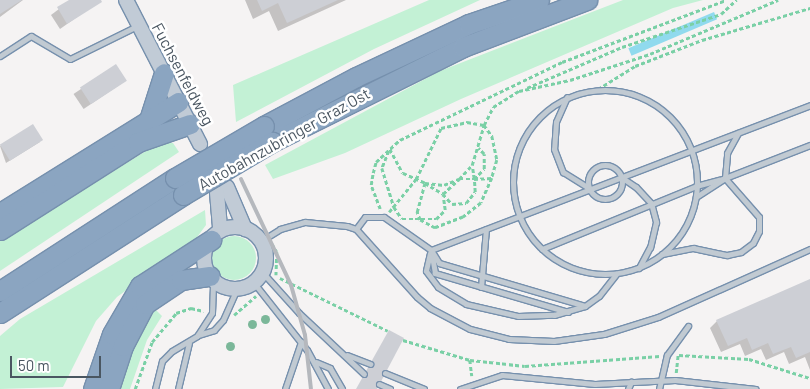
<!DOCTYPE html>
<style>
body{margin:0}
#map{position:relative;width:810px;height:389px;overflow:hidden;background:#f5f3f3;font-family:Barlow,sans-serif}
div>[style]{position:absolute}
.green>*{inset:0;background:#c3f1d5}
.round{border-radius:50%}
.water>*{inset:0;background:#90daee;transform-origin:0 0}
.shadow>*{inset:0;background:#0003;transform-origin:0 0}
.building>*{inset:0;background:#cdcfd5;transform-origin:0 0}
.path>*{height:2.5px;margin-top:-1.25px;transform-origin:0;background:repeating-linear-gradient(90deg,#7ad0a6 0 4px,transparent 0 6.5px)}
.roads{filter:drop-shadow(1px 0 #7690ad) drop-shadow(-1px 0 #7690ad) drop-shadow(0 1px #7690ad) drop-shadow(0 -1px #7690ad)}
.service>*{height:5px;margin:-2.5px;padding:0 2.5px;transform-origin:2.5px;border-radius:2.5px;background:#c1cad2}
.service>.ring{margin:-2.5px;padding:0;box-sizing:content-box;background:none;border:5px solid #c1cad2;border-radius:50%}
.secondary>*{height:14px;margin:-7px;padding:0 7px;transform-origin:7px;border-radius:7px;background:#c1cbd6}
.secondary>.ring{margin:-7px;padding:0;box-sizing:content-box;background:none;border:14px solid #c1cbd6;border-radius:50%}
.motorway>*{height:19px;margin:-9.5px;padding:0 9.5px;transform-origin:9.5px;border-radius:9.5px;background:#8ba5c1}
.rail>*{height:4px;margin:-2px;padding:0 2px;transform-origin:2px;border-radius:2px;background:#b5b8bd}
.bridges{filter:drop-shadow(1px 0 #7690ad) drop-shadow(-1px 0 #7690ad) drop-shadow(0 1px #7690ad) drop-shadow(0 -1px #7690ad)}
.motorway-bridge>*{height:19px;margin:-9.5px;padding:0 9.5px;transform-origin:9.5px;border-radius:9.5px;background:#8ba5c1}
.trees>*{width:9px;height:9px;margin:-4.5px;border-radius:50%;background:#7bb799}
span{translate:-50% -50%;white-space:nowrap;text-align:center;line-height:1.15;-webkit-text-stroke:5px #fff;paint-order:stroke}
.street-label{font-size:16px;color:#4a5661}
.scale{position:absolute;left:10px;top:356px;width:91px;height:22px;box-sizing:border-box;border:2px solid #4a5661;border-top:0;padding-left:6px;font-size:15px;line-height:18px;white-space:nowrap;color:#4a5661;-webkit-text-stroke:4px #fff;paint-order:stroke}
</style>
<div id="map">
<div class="green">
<div style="clip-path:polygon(429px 0,480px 0,374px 49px,236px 122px,233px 85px)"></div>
<div style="clip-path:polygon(623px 0,703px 0,673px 8px,461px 99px,345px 153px,273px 179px,265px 165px,440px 71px)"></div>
<div style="clip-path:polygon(159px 143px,173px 143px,179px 152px,0 271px,0 241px)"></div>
<div style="clip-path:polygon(205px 210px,206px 225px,195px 240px,117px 297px,96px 321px,63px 387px,0 389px,0 336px,20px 319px)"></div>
<div class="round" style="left:212px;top:236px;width:44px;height:44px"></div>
<div style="clip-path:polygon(155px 309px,162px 316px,147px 340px,130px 389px,117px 389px,136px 332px)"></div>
</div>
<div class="water">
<div style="left:714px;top:12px;width:8px;height:93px;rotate:67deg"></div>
</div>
<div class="shadow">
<div style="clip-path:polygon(0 0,23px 0,0 17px)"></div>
<div style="clip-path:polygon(71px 0,100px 1px,60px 29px,51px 15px)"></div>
<div style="clip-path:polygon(245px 0,346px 0,278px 31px,269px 11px,253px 19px)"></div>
<div style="left:115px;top:66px;width:18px;height:50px;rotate:56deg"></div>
<div style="clip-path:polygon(33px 126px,40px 142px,6px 163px,0 146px)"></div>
<div style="clip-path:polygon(810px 281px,810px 370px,805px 357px,789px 364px,784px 352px,766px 360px,761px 349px,745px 356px,740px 344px,721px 352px,710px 328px,717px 321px)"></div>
</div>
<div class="building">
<div style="clip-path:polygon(0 0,22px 0,0 14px)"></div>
<div style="clip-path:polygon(69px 0,101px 0,102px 2px,67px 24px,57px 7px)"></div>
<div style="clip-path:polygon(257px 0,338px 0,287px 23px,278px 3px,262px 11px)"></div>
<div style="left:116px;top:64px;width:20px;height:43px;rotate:57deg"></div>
<div style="left:33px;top:124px;width:19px;height:39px;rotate:58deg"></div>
<div style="clip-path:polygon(810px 279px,810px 352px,796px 358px,791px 347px,773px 354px,768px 343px,752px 350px,747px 338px,728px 346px,716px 320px)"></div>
<div style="clip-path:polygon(389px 330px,404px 338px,377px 389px,356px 389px)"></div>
</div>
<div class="path">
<div style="left:527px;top:88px;width:103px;rotate:-23.3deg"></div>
<div style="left:622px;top:47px;width:104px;rotate:-18.4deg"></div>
<div style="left:721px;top:14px;width:21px;rotate:-43deg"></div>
<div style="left:598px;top:89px;width:44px;rotate:-31.9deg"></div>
<div style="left:635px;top:66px;width:72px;rotate:-21.2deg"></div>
<div style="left:702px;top:40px;width:113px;rotate:-16.5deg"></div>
<div style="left:390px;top:149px;width:27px;rotate:62deg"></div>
<div style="left:403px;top:173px;width:24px;rotate:24deg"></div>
<div style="left:425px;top:183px;width:19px;rotate:6deg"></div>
<div style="left:444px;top:185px;width:16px;rotate:-22deg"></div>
<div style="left:459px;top:179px;width:19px;rotate:-47deg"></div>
<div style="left:472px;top:165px;width:42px;rotate:-73.3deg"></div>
<div style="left:484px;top:125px;width:20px;rotate:-63deg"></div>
<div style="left:493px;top:107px;width:31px;rotate:-32deg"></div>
<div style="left:519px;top:91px;width:52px;rotate:-12.2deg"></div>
<div style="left:570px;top:80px;width:84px;rotate:-18deg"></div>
<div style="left:650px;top:54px;width:139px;rotate:-22.9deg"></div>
<div style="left:389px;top:151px;width:18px;rotate:112deg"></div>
<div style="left:382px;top:168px;width:41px;rotate:72.9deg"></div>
<div style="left:394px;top:207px;width:14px;rotate:56deg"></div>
<div style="left:402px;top:219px;width:34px"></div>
<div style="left:436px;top:219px;width:13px;rotate:-45deg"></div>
<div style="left:445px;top:210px;width:14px;rotate:-98deg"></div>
<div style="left:474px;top:179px;width:14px;rotate:-45deg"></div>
<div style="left:484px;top:169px;width:15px;rotate:-90deg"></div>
<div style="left:484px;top:154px;width:8px;rotate:-135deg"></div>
<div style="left:443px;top:194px;width:22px;rotate:-43deg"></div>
<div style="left:459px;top:179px;width:15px"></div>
<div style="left:474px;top:179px;width:18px;rotate:-3deg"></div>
<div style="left:492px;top:178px;width:27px;rotate:114deg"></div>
<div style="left:481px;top:203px;width:23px;rotate:142deg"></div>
<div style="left:463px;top:217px;width:30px;rotate:159deg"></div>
<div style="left:435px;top:228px;width:17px;rotate:-152deg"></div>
<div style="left:420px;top:220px;width:9px;rotate:-111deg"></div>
<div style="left:417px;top:212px;width:30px;rotate:-75deg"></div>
<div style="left:425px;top:183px;width:21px;rotate:31deg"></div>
<div style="left:443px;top:194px;width:13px;rotate:48deg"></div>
<div style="left:452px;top:204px;width:14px;rotate:-4deg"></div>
<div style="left:466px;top:203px;width:14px;rotate:-51deg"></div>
<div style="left:475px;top:192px;width:13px;rotate:-94deg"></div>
<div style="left:474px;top:179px;width:14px;rotate:-98deg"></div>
<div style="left:380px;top:209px;width:26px;rotate:-111deg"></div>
<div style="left:371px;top:185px;width:12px;rotate:-81deg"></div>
<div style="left:373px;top:173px;width:11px;rotate:-75deg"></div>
<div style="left:376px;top:162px;width:33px;rotate:-43deg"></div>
<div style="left:400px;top:140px;width:180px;rotate:-25.7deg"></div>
<div style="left:562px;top:62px;width:175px;rotate:-20.7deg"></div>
<div style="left:389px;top:212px;width:43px;rotate:-50.7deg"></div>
<div style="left:416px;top:179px;width:57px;rotate:-63.9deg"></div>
<div style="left:441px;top:128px;width:27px;rotate:-13deg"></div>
<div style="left:467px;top:122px;width:17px;rotate:10deg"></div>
<div style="left:484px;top:125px;width:14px;rotate:54deg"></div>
<div style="left:492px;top:136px;width:25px;rotate:78deg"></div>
<div style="left:497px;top:160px;width:19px;rotate:106deg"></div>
<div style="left:272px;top:244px;width:9px;rotate:58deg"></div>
<div style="left:277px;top:252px;width:23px;rotate:92deg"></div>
<div style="left:280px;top:278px;width:120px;rotate:26.1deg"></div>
<div style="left:234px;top:315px;width:29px;rotate:-41deg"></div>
<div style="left:403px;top:340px;width:70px;rotate:16.6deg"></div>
<div style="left:470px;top:360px;width:16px;rotate:83deg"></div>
<div style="left:679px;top:355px;width:70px;rotate:3.3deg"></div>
<div style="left:749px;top:359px;width:64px;rotate:17.3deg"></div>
<div style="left:470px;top:360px;width:55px;rotate:6.2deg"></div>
<div style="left:525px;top:366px;width:135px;rotate:-4.2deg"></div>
<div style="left:676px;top:373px;width:18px;rotate:-84deg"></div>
<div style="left:135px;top:389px;width:50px;rotate:-70.1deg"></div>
<div style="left:152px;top:342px;width:38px;rotate:-50deg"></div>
<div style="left:176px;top:313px;width:16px;rotate:-18deg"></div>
<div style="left:191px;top:308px;width:13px;rotate:13deg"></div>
</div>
<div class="roads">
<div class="service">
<div style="left:0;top:56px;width:37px;rotate:-33deg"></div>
<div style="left:31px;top:36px;width:45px;rotate:30.5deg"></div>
<div style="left:70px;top:59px;width:77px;rotate:-26.2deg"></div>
<div class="ring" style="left:513px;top:90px;width:179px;height:179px"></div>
<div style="left:567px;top:97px;width:27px;rotate:114deg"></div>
<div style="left:556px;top:122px;width:27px;rotate:94deg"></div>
<div style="left:554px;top:149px;width:25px;rotate:69deg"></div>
<div style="left:563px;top:172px;width:32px;rotate:32deg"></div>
<div class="ring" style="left:588px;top:165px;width:29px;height:29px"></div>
<div style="left:621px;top:177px;width:18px;rotate:34deg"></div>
<div style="left:636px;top:187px;width:22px;rotate:47deg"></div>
<div style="left:651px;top:203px;width:20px;rotate:75deg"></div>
<div style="left:656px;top:222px;width:26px;rotate:103deg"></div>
<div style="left:650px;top:247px;width:24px;rotate:118deg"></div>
<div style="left:696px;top:197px;width:35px;rotate:-33deg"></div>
<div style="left:725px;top:178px;width:91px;rotate:-21.2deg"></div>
<div style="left:356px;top:229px;width:15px;rotate:-53deg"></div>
<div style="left:365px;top:217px;width:19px"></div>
<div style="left:384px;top:217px;width:57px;rotate:35.1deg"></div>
<div style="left:431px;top:250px;width:406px;rotate:-20.9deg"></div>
<div style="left:261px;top:241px;width:22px;rotate:-32deg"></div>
<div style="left:280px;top:229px;width:26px;rotate:-16deg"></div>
<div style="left:305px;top:222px;width:42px;rotate:5.4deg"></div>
<div style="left:347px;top:226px;width:9px;rotate:18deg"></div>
<div style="left:356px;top:229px;width:91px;rotate:48.1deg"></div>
<div style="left:417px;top:297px;width:17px;rotate:40deg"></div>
<div style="left:430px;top:308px;width:45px;rotate:27.7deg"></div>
<div style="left:470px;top:329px;width:40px;rotate:14.4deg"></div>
<div style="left:509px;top:339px;width:45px;rotate:2.5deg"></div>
<div style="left:554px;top:341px;width:50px;rotate:-8deg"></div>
<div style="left:604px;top:334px;width:57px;rotate:-17.5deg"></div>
<div style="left:658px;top:317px;width:167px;rotate:-24.1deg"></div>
<div style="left:542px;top:249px;width:166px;rotate:-22.2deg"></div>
<div style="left:696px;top:186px;width:30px;rotate:-15deg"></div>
<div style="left:430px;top:253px;width:18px;rotate:103deg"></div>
<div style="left:426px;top:271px;width:20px;rotate:53deg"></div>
<div style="left:438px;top:287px;width:33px;rotate:31deg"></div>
<div style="left:466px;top:304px;width:53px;rotate:13deg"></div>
<div style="left:518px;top:316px;width:36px;rotate:-2deg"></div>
<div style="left:554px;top:315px;width:32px;rotate:-16deg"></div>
<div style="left:585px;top:306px;width:17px;rotate:-36deg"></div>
<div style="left:599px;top:296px;width:28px;rotate:-52deg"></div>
<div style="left:662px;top:254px;width:32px;rotate:-11deg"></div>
<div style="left:693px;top:248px;width:35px;rotate:12deg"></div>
<div style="left:727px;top:255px;width:14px;rotate:-12deg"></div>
<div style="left:741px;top:252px;width:15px;rotate:-37deg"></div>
<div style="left:753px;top:243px;width:13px;rotate:-63deg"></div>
<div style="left:759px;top:231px;width:14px;rotate:-90deg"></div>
<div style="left:759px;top:217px;width:52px;rotate:-131.1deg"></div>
<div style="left:725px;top:178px;width:25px;rotate:-85deg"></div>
<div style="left:727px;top:153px;width:23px;rotate:-61deg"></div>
<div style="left:263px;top:273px;width:54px;rotate:48deg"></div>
<div style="left:299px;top:313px;width:89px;rotate:43.2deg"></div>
<div style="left:254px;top:283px;width:85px;rotate:51.7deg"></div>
<div style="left:307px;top:350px;width:44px;rotate:61.7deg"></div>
<div style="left:481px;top:287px;width:58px;rotate:-85.1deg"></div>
<div style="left:568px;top:312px;width:139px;rotate:-163.7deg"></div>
<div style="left:435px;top:273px;width:23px;rotate:-100deg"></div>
<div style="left:431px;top:250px;width:15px;rotate:58deg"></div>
<div style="left:439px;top:263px;width:152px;rotate:16.4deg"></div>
<div style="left:198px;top:335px;width:17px;rotate:-17deg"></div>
<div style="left:214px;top:330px;width:13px;rotate:-48deg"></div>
<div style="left:223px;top:320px;width:34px;rotate:-66deg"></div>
<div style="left:347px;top:355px;width:25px;rotate:21deg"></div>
<div style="left:316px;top:362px;width:15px;rotate:23deg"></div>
<div style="left:330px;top:368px;width:24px;rotate:60deg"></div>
<div style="left:385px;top:373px;width:42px;rotate:22.3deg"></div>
<div style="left:379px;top:384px;width:12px;rotate:24deg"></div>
<div style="left:155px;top:389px;width:29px;rotate:-76deg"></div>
<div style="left:162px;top:361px;width:14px;rotate:-45deg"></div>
<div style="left:172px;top:351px;width:29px;rotate:-31deg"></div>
<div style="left:197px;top:336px;width:27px;rotate:-57deg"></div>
<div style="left:212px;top:313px;width:34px;rotate:-88deg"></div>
<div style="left:178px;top:389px;width:47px;rotate:-76.6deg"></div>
<div style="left:285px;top:389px;width:50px;rotate:-71.2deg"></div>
<div style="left:460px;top:389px;width:44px;rotate:-18.4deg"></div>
<div style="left:502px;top:375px;width:93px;rotate:5.5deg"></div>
<div style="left:595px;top:384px;width:80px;rotate:-2.9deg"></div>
<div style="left:675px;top:380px;width:81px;rotate:6.4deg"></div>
<div style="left:628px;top:389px;width:8px;rotate:-67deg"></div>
<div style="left:659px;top:389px;width:35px;rotate:-77deg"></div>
<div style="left:667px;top:355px;width:36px;rotate:-54deg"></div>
</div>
<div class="secondary">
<div style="left:126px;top:0;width:162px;rotate:62.8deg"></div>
<div style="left:227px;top:187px;width:46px;rotate:66.8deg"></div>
<div style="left:217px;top:193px;width:38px;rotate:85deg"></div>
<div class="ring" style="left:204px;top:227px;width:48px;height:48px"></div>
</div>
<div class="motorway">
<div style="left:149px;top:120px;width:49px;rotate:-72.3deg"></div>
<div style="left:264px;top:126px;width:104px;rotate:-28deg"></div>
<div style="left:356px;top:77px;width:125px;rotate:-25.1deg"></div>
<div style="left:469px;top:24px;width:74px;rotate:-18.9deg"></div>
<div style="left:272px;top:142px;width:213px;rotate:-26.4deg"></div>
<div style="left:463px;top:47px;width:133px;rotate:-20.8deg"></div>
<div style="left:0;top:213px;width:210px;rotate:-31.9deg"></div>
<div style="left:0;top:230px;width:164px;rotate:-32.5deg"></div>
<div style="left:138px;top:142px;width:55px;rotate:-19.1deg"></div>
<div style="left:0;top:291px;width:208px;rotate:-32.9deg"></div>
<div style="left:0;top:313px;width:218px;rotate:-32.8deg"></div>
<div style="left:93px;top:389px;width:58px;rotate:-70.9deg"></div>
<div style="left:112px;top:334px;width:56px;rotate:-59.7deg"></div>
<div style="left:140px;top:286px;width:85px;rotate:-32.9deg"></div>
<div style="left:109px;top:389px;width:45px;rotate:-72deg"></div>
<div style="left:123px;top:346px;width:47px;rotate:-62.4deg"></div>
<div style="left:145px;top:304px;width:43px;rotate:-33.7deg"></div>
<div style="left:181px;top:280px;width:29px;rotate:-8deg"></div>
</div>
</div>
<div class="rail">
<div style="left:241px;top:179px;width:117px;rotate:64.7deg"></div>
<div style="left:291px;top:285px;width:52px;rotate:74.4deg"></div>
<div style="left:305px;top:335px;width:54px;rotate:83.7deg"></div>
</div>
<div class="bridges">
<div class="motorway-bridge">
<div style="left:175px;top:178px;width:103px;rotate:-30.3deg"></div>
<div style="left:183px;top:195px;width:104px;rotate:-30.8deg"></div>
</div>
</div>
<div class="trees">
<div style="left:265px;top:319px"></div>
<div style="left:252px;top:324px"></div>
<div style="left:230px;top:346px"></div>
</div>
<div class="street-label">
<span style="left:183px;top:74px;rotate:62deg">Fuchsenfeldweg</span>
<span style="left:284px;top:139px;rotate:-29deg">Autobahnzubringer Graz Ost</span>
</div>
<div class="scale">50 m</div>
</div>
